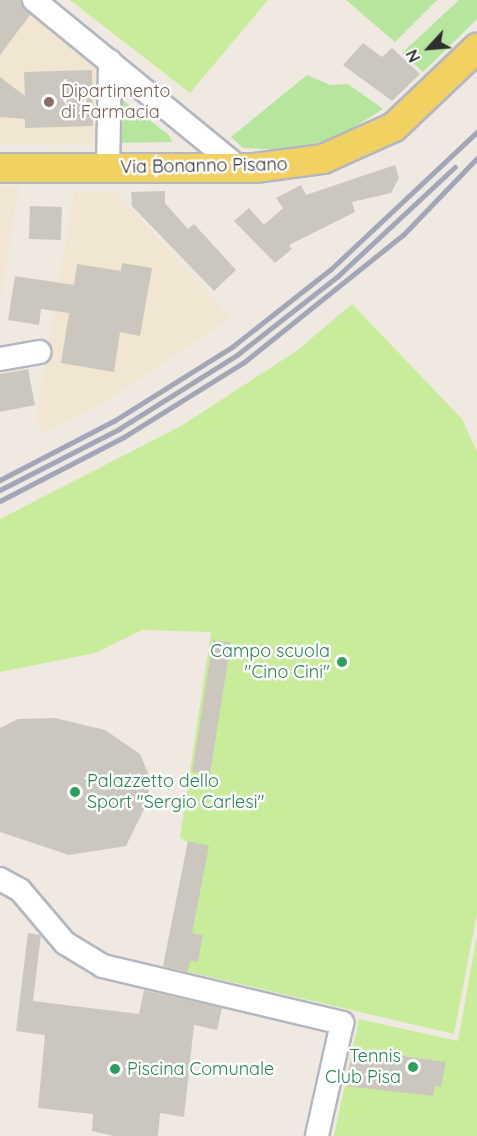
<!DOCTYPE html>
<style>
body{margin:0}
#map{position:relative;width:477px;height:1136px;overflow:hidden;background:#efe9e1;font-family:Quicksand,sans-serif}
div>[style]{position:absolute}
.education>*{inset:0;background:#f0e6d1}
.green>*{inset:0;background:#b6e59e}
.pitch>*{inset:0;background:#c9ec9a}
.building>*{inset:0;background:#cbc7bf;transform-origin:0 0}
.roads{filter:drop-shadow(2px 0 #b4b7c1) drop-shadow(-2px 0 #b4b7c1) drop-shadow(0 2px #b4b7c1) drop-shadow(0 -2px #b4b7c1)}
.minor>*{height:22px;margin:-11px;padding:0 11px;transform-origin:11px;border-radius:11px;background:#fff}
.major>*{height:28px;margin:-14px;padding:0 14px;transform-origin:14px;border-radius:14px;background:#f2d163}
.rail>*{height:4.5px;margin:-2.25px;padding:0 2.25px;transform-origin:2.25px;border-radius:2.25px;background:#a3a6b8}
.dots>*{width:16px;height:16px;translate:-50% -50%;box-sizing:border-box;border:3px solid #fff;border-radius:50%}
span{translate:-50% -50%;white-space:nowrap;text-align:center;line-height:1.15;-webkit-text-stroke:5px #fff;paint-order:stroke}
.education-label{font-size:18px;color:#785e54}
.left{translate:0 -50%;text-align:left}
.street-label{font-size:18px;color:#2e2e2e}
.leisure-label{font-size:18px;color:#27864d}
.right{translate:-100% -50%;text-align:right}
.north{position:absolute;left:399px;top:18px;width:60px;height:60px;-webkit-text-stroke:4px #fff;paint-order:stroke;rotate:244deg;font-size:16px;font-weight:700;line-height:24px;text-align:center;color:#2e2e2e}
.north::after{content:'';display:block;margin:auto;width:21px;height:27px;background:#2e2e2e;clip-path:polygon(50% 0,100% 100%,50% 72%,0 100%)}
</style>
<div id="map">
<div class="education">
<div style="clip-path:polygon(0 0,25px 0,100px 60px,97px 145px,0 144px)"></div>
<div style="clip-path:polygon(0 186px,19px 186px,0 302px)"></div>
<div style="clip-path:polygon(74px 192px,115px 192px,231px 318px,110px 399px,41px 434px,36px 419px)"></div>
</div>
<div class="green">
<div style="clip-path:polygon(346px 0,437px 0,395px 42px)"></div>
<div style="clip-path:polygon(459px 0,477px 0,477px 19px,423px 72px,402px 53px)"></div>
<div style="clip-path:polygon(307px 75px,330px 85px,348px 84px,383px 109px,337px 138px,288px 150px,243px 148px,231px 137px)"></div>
<div style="clip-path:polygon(120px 98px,169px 135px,172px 142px,118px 143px)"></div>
</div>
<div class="pitch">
<div style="clip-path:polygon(70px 0,268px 0,190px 93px)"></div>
<div style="clip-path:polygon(352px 304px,462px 419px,477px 452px,477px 913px,454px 1034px,163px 966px,188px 842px,180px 838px,211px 632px,142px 630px,95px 653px,0 672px,0 519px,181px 426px,298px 350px)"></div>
<div style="clip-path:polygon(477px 935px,477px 1136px,334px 1136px,359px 1019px,458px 1041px)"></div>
</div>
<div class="building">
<div style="clip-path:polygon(0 0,21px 0,30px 15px,0 55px)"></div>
<div style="clip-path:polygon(363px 43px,382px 57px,392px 48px,420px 74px,392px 101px,343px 65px)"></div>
<div style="clip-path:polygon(92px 70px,93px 126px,25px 128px,25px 119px,0 117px,0 77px,25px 96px,24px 72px)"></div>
<div style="clip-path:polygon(395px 165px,399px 178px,391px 193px,352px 202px,355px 212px,289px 245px,292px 249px,275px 263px,234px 221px,249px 208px,264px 225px,283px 208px,276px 198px,301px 185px,306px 195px)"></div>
<div style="clip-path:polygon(165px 191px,165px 203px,188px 229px,194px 224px,236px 270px,214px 291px,132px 206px,131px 192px)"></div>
<div style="left:30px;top:206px;width:32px;height:33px;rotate:2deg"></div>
<div style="clip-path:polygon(122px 263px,152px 268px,140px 336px,120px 332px,114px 372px,61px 363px,69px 313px,41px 309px,39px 325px,8px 320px,15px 276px,74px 285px,77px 264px,121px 271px)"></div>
<div style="clip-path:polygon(28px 369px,35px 405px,0 412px,0 374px)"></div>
<div style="left:213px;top:640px;width:18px;height:133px;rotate:9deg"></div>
<div style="clip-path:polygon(55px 718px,105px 730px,140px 754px,148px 773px,149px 799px,126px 846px,69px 855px,0 832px,0 728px,18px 719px)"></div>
<div style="clip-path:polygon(188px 841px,209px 846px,192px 933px,203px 935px,198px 962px,190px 961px,187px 972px,163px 966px)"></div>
<div style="clip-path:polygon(28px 933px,41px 935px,33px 1001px,139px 1014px,144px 990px,222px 1008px,217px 1030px,194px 1025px,184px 1117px,160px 1113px,158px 1136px,114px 1136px,92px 1131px,93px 1114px,38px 1108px,45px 1035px,16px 1031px)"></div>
<div style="clip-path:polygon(353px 1049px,446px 1062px,441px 1087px,435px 1086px,433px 1096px,345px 1086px)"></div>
</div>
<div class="roads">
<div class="minor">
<div style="left:34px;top:0;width:265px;rotate:39.3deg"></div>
<div style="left:108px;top:168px;width:107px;rotate:-88.9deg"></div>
<div style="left:0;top:359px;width:40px;rotate:-10deg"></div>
<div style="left:0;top:879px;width:23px;rotate:29deg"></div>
<div style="left:20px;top:890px;width:70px;rotate:49.7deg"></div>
<div style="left:65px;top:943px;width:44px;rotate:31.2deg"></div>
<div style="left:103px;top:966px;width:246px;rotate:13.4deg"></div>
<div style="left:342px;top:1023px;width:116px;rotate:102.5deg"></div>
</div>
<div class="major">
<div style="left:0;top:168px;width:255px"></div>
<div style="left:255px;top:168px;width:69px;rotate:-7.5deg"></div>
<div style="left:323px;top:159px;width:78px;rotate:-24.3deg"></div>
<div style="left:394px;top:127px;width:115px;rotate:-43.6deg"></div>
</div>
</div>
<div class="rail">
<div style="left:0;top:480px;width:128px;rotate:-27.4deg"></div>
<div style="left:114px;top:421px;width:139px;rotate:-32.1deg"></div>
<div style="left:232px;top:347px;width:125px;rotate:-38.2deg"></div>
<div style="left:330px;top:270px;width:202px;rotate:-43.2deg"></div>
<div style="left:0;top:490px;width:134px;rotate:-27.1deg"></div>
<div style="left:119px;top:429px;width:139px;rotate:-32.1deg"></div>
<div style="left:237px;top:355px;width:127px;rotate:-38deg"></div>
<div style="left:337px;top:277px;width:161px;rotate:-43deg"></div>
<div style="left:0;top:501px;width:140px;rotate:-27.3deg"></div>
<div style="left:124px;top:437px;width:140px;rotate:-31.9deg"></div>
<div style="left:243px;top:363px;width:205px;rotate:-38.7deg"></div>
<div style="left:403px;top:235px;width:107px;rotate:-46.1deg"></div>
</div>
<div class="dots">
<div style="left:49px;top:102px;background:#8d6e63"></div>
<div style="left:342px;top:662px;background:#2e9e5b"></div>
<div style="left:75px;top:792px;background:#2e9e5b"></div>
<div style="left:413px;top:1067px;background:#2e9e5b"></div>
<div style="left:115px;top:1069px;background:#2e9e5b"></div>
</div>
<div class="education-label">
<span class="left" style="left:61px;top:102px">Dipartimento<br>di Farmacia</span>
</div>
<div class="street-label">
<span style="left:204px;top:166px;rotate:-1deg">Via Bonanno Pisano</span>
</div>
<div class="leisure-label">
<span class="right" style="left:330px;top:662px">Campo scuola<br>"Cino Cini"</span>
<span class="left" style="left:87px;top:792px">Palazzetto dello<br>Sport "Sergio Carlesi"</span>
<span class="right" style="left:401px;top:1067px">Tennis<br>Club Pisa</span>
<span class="left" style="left:127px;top:1069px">Piscina Comunale</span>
</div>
<div class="north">N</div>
</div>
